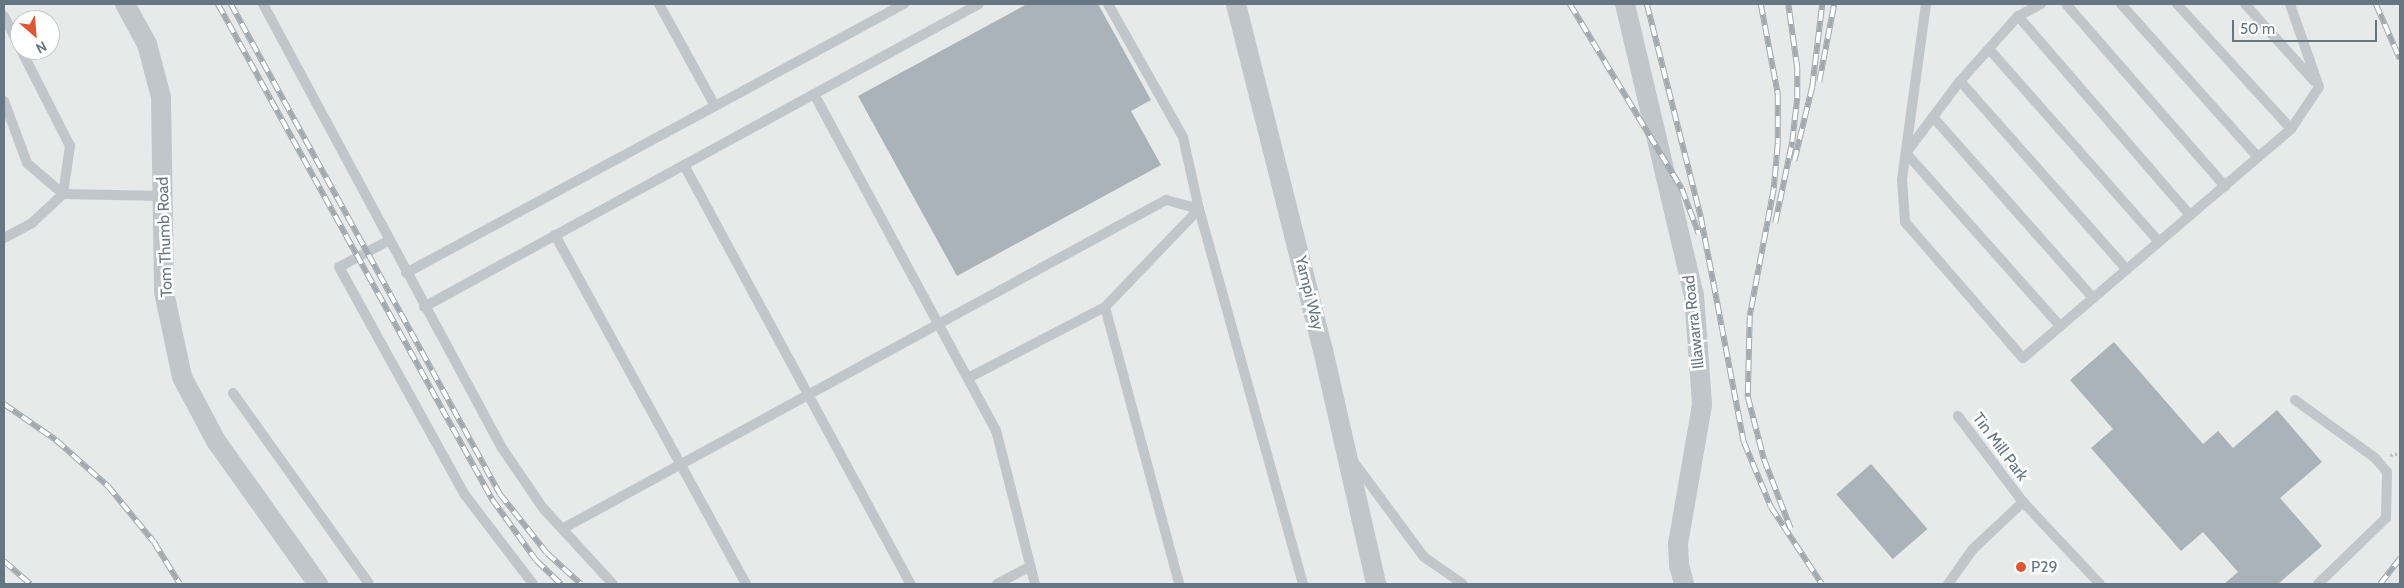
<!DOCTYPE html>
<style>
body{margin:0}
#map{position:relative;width:2404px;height:588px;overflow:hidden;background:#fafaf8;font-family:Cabin,sans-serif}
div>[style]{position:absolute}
.built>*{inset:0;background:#e8e9e9}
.building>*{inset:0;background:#aab3b9;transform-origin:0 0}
.path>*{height:3px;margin-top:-1.5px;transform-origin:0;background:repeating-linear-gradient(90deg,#bcbfc2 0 2.5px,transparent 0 5px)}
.service>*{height:10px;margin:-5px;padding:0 5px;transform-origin:5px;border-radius:5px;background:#c1c6ca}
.minor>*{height:20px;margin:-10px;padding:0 10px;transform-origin:10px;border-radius:10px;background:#c1c6ca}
.rail>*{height:5.5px;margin-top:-2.75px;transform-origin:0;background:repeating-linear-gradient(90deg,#fff 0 11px,#a3aaaf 0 22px);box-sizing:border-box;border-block:1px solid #a3aaaf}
.dots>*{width:14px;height:14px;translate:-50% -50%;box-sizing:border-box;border:2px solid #fff;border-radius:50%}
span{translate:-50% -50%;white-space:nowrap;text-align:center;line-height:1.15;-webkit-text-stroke:5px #fff;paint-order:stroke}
.street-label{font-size:16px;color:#667682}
.poi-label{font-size:16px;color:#667682}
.left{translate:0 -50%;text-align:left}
.frame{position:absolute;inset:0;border:5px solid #667682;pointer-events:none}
.north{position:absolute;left:10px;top:10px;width:50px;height:50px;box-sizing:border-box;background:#fff;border:1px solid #c2c8cd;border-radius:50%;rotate:153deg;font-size:14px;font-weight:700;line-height:20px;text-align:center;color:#667682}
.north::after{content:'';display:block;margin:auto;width:18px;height:22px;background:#de5633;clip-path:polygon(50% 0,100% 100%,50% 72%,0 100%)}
.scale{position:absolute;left:2232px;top:20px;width:145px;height:22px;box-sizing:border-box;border:2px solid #667682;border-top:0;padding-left:6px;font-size:15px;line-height:18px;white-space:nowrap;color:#667682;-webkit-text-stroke:4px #fff;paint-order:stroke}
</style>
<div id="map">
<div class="built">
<div style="clip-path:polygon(evenodd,4px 4px,2400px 4px,2400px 584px,4px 584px,4px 4px,20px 20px,50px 20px,50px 50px,20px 50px,20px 20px)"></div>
</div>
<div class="building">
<div style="clip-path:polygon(1027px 4px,1098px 4px,1151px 100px,1131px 111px,1161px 165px,957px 276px,858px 96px)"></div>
<div style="clip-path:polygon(2114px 342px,2203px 444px,2218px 431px,2233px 448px,2277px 410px,2322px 462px,2280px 498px,2322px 546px,2278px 584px,2224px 584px,2238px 572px,2203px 532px,2181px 551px,2091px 448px,2113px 429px,2070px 380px)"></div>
<div style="left:1871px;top:464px;width:86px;height:46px;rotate:49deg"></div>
</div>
<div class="path">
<div style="left:2390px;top:455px;width:10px;rotate:-11deg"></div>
</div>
<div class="service">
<div style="left:263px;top:4px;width:504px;rotate:61.71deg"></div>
<div style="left:502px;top:448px;width:73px;rotate:55.7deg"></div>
<div style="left:543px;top:508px;width:103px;rotate:47.4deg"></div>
<div style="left:659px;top:4px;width:116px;rotate:61.2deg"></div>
<div style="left:1108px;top:4px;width:153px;rotate:60.6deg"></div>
<div style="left:1183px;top:137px;width:74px;rotate:77.5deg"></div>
<div style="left:1199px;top:209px;width:389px;rotate:74.5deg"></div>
<div style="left:1926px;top:4px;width:177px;rotate:97.8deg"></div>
<div style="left:1902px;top:179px;width:43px;rotate:86deg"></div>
<div style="left:1905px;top:222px;width:180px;rotate:49.1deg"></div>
<div style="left:2023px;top:358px;width:353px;rotate:-40.5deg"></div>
<div style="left:2291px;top:129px;width:50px;rotate:-56.3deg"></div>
<div style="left:2319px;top:87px;width:88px;rotate:-109.3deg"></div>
<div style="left:2041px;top:4px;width:26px;rotate:152deg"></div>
<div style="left:2018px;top:16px;width:87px;rotate:131.7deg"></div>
<div style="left:1960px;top:81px;width:90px;rotate:126.9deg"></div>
<div style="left:1906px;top:153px;width:232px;rotate:48.3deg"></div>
<div style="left:2066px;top:4px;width:242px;rotate:48.9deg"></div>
<div style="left:2121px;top:4px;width:205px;rotate:48.2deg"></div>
<div style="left:2177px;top:4px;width:169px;rotate:47.6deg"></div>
<div style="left:2245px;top:4px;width:103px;rotate:48.1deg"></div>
<div style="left:4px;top:16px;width:36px;rotate:63deg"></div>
<div style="left:2018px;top:16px;width:263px;rotate:49.2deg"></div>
<div style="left:1989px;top:49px;width:257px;rotate:48.6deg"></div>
<div style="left:1960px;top:81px;width:252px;rotate:48.5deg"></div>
<div style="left:814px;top:94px;width:382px;rotate:61.6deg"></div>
<div style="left:996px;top:430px;width:159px;rotate:75.8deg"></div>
<div style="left:4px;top:101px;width:66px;rotate:69.6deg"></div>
<div style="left:27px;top:163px;width:48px;rotate:40.7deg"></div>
<div style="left:63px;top:194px;width:100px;rotate:1.1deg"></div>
<div style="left:1933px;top:117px;width:242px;rotate:48.5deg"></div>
<div style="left:684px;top:165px;width:477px;rotate:61.6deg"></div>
<div style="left:555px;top:235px;width:398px;rotate:61.3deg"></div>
<div style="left:4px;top:238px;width:32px;rotate:-28deg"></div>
<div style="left:32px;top:223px;width:42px;rotate:-43.1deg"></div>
<div style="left:63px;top:194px;width:49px;rotate:-81.7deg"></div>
<div style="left:70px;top:146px;width:108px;rotate:-117deg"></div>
<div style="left:388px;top:241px;width:55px;rotate:152deg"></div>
<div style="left:339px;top:267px;width:260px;rotate:61.1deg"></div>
<div style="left:465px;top:495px;width:112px;rotate:52.6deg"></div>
<div style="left:406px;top:273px;width:566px;rotate:-28.38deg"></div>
<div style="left:424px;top:307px;width:632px;rotate:-28.63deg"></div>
<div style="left:1105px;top:307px;width:287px;rotate:75deg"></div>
<div style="left:968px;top:378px;width:154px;rotate:-27.4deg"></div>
<div style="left:1105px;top:307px;width:136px;rotate:-46.2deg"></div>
<div style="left:233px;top:393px;width:234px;rotate:54.5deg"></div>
<div style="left:2295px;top:400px;width:99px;rotate:35.9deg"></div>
<div style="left:2375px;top:458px;width:18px;rotate:49deg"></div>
<div style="left:2387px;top:472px;width:46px;rotate:91.2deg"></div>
<div style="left:2386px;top:518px;width:95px;rotate:135.9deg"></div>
<div style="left:1353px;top:461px;width:119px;rotate:53.5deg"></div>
<div style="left:1424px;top:557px;width:47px;rotate:34.7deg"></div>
<div style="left:2023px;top:502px;width:112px;rotate:46.8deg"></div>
<div style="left:562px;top:529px;width:688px;rotate:-28.58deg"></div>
<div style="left:1166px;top:200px;width:34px;rotate:15deg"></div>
<div style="left:997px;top:584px;width:38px;rotate:-28deg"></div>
<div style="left:1948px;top:584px;width:43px;rotate:-54.5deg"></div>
<div style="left:1973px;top:549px;width:69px;rotate:-43.2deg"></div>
<div style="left:2023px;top:502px;width:108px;rotate:-127.1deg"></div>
</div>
<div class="minor">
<div style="left:125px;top:4px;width:46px;rotate:61.2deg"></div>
<div style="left:147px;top:44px;width:55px;rotate:75.2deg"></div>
<div style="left:161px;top:97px;width:195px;rotate:89.1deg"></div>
<div style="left:164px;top:292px;width:87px;rotate:78deg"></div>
<div style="left:182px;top:377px;width:72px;rotate:62deg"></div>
<div style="left:216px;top:441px;width:176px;rotate:54.5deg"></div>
<div style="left:1236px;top:4px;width:357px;rotate:75.9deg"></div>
<div style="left:1323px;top:350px;width:240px;rotate:77.2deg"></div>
<div style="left:1625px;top:4px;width:299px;rotate:76.7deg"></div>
<div style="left:1694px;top:295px;width:110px;rotate:85.8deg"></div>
<div style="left:1702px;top:405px;width:141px;rotate:99.8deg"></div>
<div style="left:1678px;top:544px;width:21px;rotate:87deg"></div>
<div style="left:1679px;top:565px;width:20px;rotate:75deg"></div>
</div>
<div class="rail">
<div style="left:218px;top:4px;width:566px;rotate:61.03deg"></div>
<div style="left:492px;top:499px;width:75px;rotate:54.2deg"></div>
<div style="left:536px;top:560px;width:35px;rotate:44deg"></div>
<div style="left:231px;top:4px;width:559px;rotate:61.23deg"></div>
<div style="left:500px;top:494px;width:75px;rotate:51.5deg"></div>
<div style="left:547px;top:553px;width:46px;rotate:42.4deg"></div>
<div style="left:1570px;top:4px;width:216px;rotate:58.8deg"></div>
<div style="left:1682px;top:189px;width:48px;rotate:69.3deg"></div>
<div style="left:1647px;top:4px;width:220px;rotate:75.8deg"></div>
<div style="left:1701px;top:217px;width:229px;rotate:79.2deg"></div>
<div style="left:1744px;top:442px;width:70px;rotate:67.4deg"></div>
<div style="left:1771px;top:507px;width:92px;rotate:56.5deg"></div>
<div style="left:1761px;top:4px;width:92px;rotate:79.3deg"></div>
<div style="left:1778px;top:94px;width:50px;rotate:90deg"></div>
<div style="left:1778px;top:144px;width:45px;rotate:95.1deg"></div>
<div style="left:1774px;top:189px;width:129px;rotate:100.7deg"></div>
<div style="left:1750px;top:316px;width:81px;rotate:91.4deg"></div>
<div style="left:1748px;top:397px;width:64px;rotate:75.5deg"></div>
<div style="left:1764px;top:459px;width:75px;rotate:68.9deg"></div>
<div style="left:2376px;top:4px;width:60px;rotate:66.4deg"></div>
<div style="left:1819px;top:82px;width:79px;rotate:-79.1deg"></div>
<div style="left:1794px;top:161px;width:76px;rotate:-76.3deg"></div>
<div style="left:1812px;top:87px;width:84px;rotate:-83.1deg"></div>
<div style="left:1775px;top:223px;width:83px;rotate:-78.1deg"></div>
<div style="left:1792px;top:142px;width:44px;rotate:-83.5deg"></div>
<div style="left:1797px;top:98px;width:30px;rotate:-90deg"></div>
<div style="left:1797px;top:68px;width:65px;rotate:-98deg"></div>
<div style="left:4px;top:404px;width:63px;rotate:34.7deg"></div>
<div style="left:56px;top:440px;width:69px;rotate:41.5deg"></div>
<div style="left:108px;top:486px;width:72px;rotate:50.6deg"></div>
<div style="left:154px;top:542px;width:49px;rotate:58.2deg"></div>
<div style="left:4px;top:561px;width:35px;rotate:41deg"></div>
<div style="left:2380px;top:584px;width:33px;rotate:-52deg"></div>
</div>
<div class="dots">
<div style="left:2021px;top:567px;background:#de5633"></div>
</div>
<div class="street-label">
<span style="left:165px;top:237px;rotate:-92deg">Tom Thumb Road</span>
<span style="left:1309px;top:293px;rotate:76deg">Yampi Way</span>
<span style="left:1694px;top:322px;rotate:-96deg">Illawarra Road</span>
<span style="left:2000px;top:447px;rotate:53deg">Tin Mill Park</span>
</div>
<div class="poi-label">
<span class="left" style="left:2031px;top:567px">P29</span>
</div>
<div class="frame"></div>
<div class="north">N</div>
<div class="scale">50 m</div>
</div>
